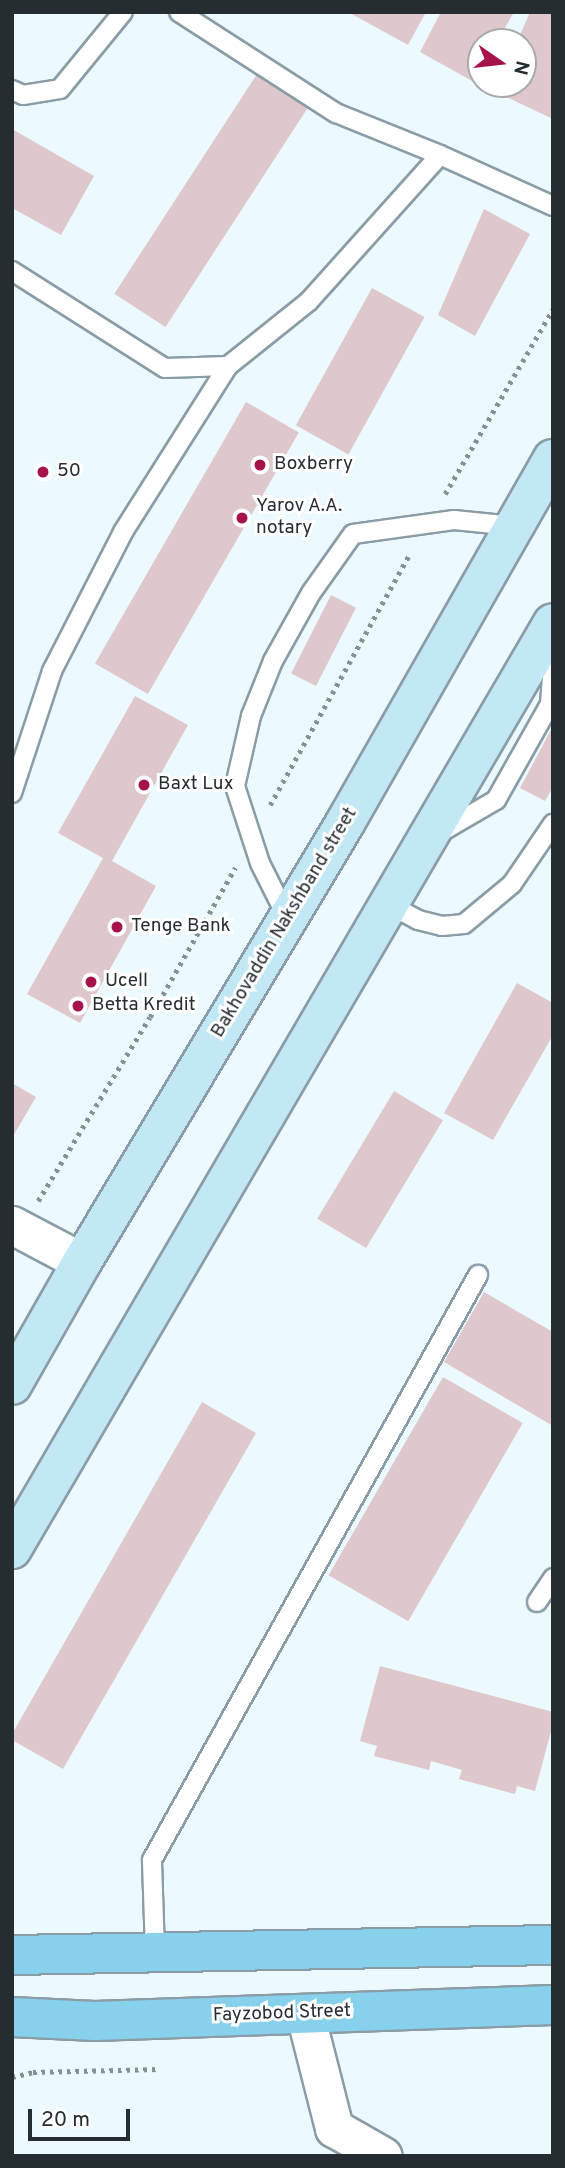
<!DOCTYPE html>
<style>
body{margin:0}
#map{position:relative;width:565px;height:2168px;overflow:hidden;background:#ecf9fe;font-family:Overpass,sans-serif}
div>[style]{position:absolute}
.building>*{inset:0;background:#dec8cc;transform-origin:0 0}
.path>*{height:4.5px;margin-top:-2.25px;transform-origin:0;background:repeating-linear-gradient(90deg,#879195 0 3.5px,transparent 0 8.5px)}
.roads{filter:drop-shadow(2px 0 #8a9da6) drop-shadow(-2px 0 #8a9da6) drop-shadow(0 2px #8a9da6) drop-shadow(0 -2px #8a9da6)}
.service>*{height:18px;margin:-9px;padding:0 9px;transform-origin:9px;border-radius:9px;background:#fff}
.minor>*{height:37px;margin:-18.5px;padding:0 18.5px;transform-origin:18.5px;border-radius:18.5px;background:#fff}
.secondary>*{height:38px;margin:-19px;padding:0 19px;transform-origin:19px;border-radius:19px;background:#c3e8f5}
.primary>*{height:38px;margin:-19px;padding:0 19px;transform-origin:19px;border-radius:19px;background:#87d1ec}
.dots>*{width:19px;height:19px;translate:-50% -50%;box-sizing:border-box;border:4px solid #fff;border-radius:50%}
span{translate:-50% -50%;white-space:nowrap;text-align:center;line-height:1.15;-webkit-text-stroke:6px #fff;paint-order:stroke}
.poi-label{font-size:19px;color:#252d30}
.left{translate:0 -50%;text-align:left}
.street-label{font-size:19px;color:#252d30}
.frame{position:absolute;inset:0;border:14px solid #252d30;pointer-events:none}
.north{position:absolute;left:467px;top:28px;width:70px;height:70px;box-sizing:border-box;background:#fff;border:2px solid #a8abac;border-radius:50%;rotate:104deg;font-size:19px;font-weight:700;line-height:28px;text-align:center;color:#252d30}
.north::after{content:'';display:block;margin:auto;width:24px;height:32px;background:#a6124c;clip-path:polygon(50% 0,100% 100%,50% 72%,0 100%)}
.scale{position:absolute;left:28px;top:2109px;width:102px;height:32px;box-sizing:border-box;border:4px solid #252d30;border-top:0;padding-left:9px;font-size:21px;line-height:24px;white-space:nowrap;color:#252d30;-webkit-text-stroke:5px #fff;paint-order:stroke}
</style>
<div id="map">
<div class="building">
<div style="clip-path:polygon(348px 12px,426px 12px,408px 45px)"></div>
<div style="clip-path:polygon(441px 12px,514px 12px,497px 42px,481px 42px,481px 70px,474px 82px,420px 52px)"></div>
<div style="clip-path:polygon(530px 12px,553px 12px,553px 119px,494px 91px,497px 84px,523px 84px,523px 42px,517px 42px)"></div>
<div style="left:257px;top:74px;width:61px;height:262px;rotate:33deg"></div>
<div style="clip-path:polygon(12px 129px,94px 176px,61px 235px,12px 208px)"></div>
<div style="clip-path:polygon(484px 209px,530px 234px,475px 336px,438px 315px)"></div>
<div style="left:372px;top:288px;width:60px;height:157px;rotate:29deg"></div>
<div style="left:246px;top:402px;width:61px;height:302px;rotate:30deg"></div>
<div style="left:331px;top:595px;width:28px;height:88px;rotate:27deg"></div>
<div style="clip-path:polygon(135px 696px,188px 725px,112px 861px,156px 886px,80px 1023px,27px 994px,103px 858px,58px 833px)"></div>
<div style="clip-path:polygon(553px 726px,553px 787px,545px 801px,520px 788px)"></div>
<div style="clip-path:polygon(517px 983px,553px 1003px,553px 1035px,493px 1140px,444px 1113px)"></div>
<div style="clip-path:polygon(12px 1083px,36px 1097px,12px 1138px)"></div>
<div style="left:394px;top:1091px;width:57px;height:149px;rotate:31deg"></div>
<div style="clip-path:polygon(484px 1292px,553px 1332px,553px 1426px,444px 1362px)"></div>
<div style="left:443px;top:1377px;width:92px;height:229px;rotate:30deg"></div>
<div style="clip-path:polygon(202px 1402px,256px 1433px,63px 1769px,12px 1740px,12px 1734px)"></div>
<div style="clip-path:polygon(380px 1666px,553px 1712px,553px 1724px,535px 1791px,517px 1786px,515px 1794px,459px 1779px,462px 1770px,431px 1761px,429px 1770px,374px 1756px,377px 1746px,360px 1741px)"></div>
</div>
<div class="path">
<div style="left:445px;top:494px;width:214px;rotate:-59.7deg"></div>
<div style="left:270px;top:805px;width:288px;rotate:-60.9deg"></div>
<div style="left:38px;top:1201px;width:215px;rotate:-58.7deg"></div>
<div style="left:150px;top:1017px;width:172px;rotate:-60.3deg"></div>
<div style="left:12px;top:2077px;width:22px;rotate:-13deg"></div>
<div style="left:33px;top:2072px;width:126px;rotate:-1.4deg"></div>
</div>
<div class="roads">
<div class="service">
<div style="left:179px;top:12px;width:187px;rotate:32.8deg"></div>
<div style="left:336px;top:113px;width:112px;rotate:22deg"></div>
<div style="left:440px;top:155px;width:124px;rotate:24.3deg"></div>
<div style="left:12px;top:90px;width:12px;rotate:24deg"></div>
<div style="left:23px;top:95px;width:37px;rotate:-9deg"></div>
<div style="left:60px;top:89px;width:99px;rotate:-50.7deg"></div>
<div style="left:12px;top:271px;width:181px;rotate:32.4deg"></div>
<div style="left:165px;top:368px;width:63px;rotate:-1.8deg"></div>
<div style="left:228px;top:366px;width:104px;rotate:-38.7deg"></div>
<div style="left:309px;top:301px;width:196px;rotate:-48.1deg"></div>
<div style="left:12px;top:793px;width:128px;rotate:-71.8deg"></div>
<div style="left:52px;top:671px;width:156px;rotate:-62.9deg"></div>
<div style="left:123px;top:532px;width:196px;rotate:-57.7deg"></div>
<div style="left:441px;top:832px;width:64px;rotate:-30.2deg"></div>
<div style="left:496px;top:800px;width:110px;rotate:-60.6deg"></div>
<div style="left:550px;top:704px;width:41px;rotate:-85.8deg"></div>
<div style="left:390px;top:905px;width:32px;rotate:28deg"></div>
<div style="left:418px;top:920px;width:25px;rotate:14deg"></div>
<div style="left:442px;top:926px;width:22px;rotate:-5deg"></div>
<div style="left:464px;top:924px;width:62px;rotate:-39.8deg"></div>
<div style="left:512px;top:884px;width:73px;rotate:-55.7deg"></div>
<div style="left:288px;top:919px;width:63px;rotate:-116.6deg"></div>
<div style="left:260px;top:863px;width:81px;rotate:-108deg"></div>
<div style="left:235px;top:786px;width:72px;rotate:-77.1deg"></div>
<div style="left:251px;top:716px;width:59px;rotate:-68.2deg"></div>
<div style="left:273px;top:661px;width:78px;rotate:-60.8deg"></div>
<div style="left:311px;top:593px;width:72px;rotate:-54.6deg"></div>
<div style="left:353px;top:534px;width:102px;rotate:-7.9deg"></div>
<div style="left:454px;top:520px;width:60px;rotate:5.7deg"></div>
<div style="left:537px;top:1602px;width:29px;rotate:-56deg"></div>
<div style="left:155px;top:1952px;width:92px;rotate:-91.9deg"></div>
<div style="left:152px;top:1860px;width:670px;rotate:-60.87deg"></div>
</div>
<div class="minor">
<div style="left:12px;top:1225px;width:79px;rotate:27.9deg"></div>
<div style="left:305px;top:2014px;width:118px;rotate:75.7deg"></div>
<div style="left:334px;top:2128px;width:56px;rotate:29.7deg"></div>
</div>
<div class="secondary">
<div style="left:12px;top:1385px;width:142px;rotate:-60.4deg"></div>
<div style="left:82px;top:1262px;width:512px;rotate:-59.07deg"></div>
<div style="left:345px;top:823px;width:419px;rotate:-60.3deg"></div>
<div style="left:12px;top:1549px;width:1072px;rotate:-59.71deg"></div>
</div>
<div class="primary">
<div style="left:12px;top:1955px;width:541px;rotate:-1.06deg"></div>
<div style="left:12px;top:2017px;width:83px;rotate:2.8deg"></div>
<div style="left:95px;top:2021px;width:458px;rotate:-2deg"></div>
</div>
</div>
<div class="dots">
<div style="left:260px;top:465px;background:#a6124c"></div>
<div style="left:43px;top:472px;background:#a6124c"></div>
<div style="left:242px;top:518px;background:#a6124c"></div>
<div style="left:144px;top:785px;background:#a6124c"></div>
<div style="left:117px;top:927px;background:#a6124c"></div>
<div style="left:91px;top:982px;background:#a6124c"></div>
<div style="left:78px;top:1006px;background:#a6124c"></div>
</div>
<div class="poi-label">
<span class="left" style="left:274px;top:465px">Boxberry</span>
<span class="left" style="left:57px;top:472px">50</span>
<span class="left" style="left:256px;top:518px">Yarov A.A.<br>notary</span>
<span class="left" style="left:158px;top:785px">Baxt Lux</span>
<span class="left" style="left:131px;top:927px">Tenge Bank</span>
<span class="left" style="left:105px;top:982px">Ucell</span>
<span class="left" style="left:92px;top:1006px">Betta Kredit</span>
</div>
<div class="street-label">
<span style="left:285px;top:923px;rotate:-59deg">Bakhovaddin Nakshband street</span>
<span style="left:282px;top:2014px;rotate:-2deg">Fayzobod Street</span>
</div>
<div class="frame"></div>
<div class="north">N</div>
<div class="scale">20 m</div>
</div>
